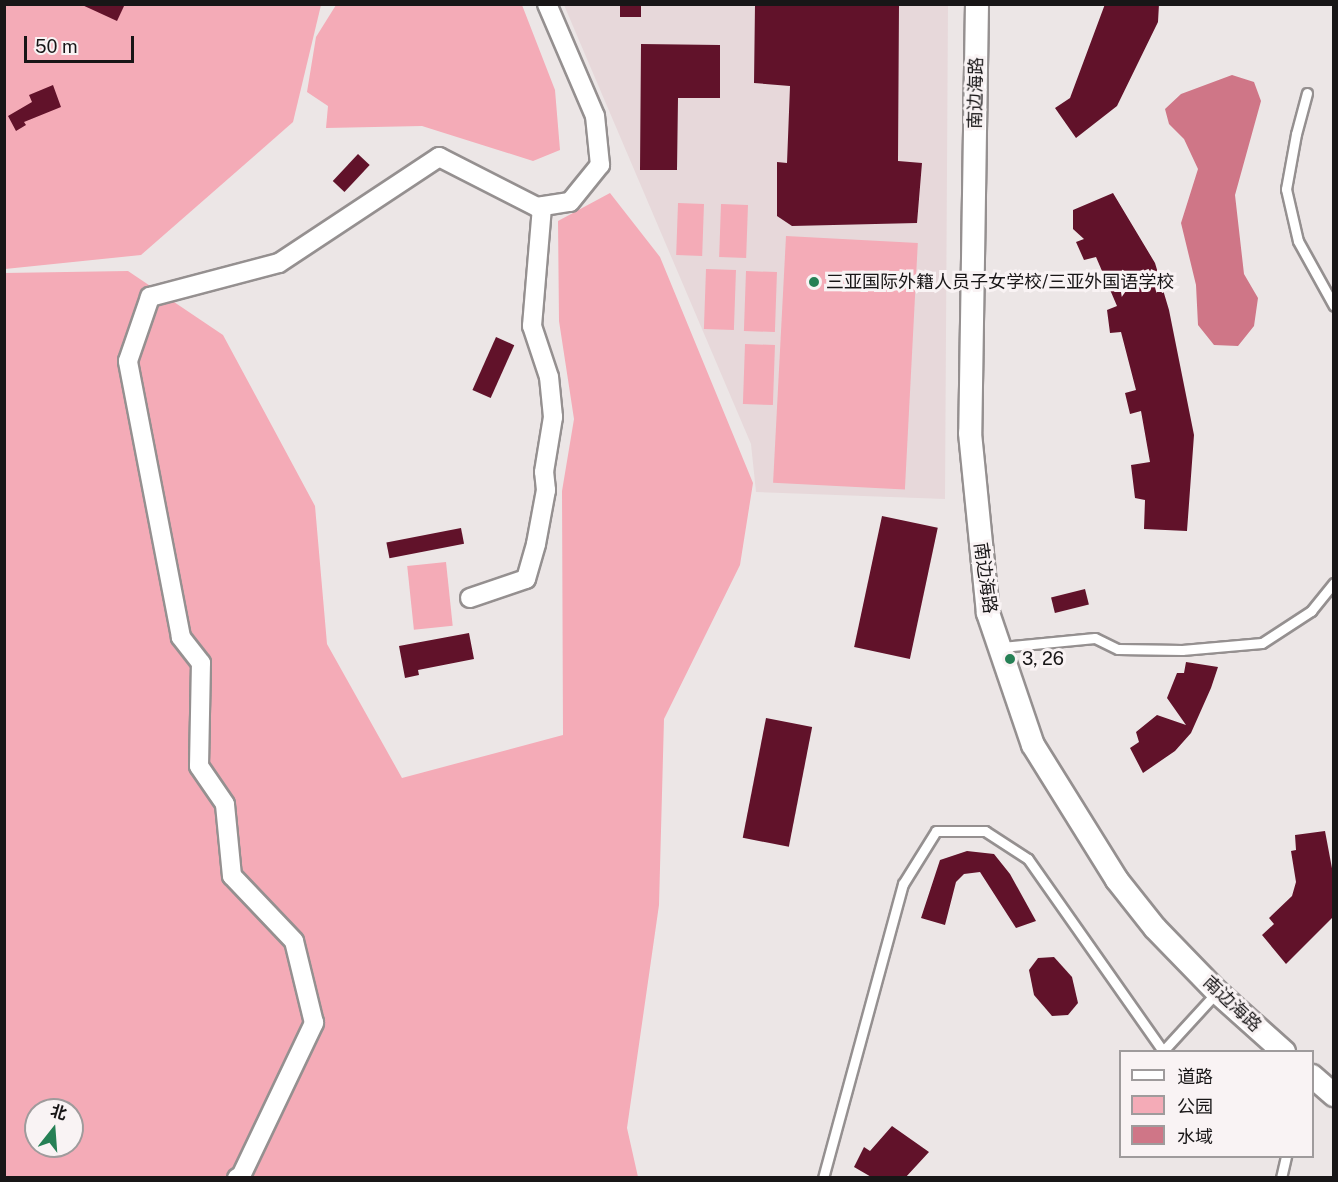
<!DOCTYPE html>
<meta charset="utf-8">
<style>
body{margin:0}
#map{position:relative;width:1338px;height:1182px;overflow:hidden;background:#ece6e6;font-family:"Public Sans","Noto Sans SC",sans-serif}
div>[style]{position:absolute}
.built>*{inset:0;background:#e7d8da}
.green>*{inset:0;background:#f4abb7;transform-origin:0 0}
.water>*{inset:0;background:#cf7687}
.building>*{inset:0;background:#61122a;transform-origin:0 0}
.roads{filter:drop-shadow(2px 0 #959090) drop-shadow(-2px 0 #959090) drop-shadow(0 2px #959090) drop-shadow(0 -2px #959090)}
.service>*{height:9px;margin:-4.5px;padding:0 4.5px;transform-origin:4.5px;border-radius:4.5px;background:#fff}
.minor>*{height:18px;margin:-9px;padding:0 9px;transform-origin:9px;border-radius:9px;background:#fff}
.tertiary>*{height:22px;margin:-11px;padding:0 11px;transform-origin:11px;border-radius:11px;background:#fff}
.dots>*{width:16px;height:16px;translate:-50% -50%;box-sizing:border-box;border:3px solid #f9f3f4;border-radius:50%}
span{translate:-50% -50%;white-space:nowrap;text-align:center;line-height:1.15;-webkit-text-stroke:6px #f9f3f4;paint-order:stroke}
.street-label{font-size:18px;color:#181617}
.poi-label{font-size:18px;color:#181617}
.left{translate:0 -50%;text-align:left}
.frame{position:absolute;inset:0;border:6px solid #181617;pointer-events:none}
.legend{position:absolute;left:1119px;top:1050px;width:195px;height:108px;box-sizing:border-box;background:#f9f3f4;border:2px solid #9f9b9c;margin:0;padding:8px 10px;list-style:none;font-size:18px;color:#181617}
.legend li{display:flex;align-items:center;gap:12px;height:30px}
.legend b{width:30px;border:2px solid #9f9b9c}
.north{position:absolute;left:24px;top:1098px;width:60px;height:60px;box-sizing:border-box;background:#f9f3f4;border:2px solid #9f9b9c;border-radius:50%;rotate:17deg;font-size:16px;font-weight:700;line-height:24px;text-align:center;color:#181617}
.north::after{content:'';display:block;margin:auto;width:21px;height:27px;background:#268055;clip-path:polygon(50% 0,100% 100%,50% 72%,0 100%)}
.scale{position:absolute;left:24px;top:36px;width:110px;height:27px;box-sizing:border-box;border:3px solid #181617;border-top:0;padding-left:8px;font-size:18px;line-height:21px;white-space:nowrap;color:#181617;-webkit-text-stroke:4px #f9f3f4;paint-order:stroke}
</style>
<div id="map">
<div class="built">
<div style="clip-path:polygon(564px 5px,948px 5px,945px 499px,756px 492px,751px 444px)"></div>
</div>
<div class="green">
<div style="clip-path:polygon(4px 5px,321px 5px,293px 122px,141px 255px,5px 269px)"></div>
<div style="clip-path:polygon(336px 5px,522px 5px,555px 90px,560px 150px,533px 161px,422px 126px,326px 128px,328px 106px,307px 92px,316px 37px)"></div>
<div style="clip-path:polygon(evenodd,610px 193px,660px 257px,753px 483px,740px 565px,664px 719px,659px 905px,627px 1128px,638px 1177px,5px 1177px,4px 273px,128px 271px,223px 335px,315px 506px,327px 644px,402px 778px,563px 735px,562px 491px,574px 419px,559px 321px,558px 221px,610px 193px,36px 1110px,72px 1110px,72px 1146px,36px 1146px,36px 1110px)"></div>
<div style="left:678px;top:203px;width:26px;height:52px;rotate:2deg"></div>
<div style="left:721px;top:204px;width:27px;height:53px;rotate:2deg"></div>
<div style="left:786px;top:236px;width:132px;height:247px;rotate:3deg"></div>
<div style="left:706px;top:269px;width:30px;height:60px;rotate:2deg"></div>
<div style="left:746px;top:271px;width:31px;height:60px;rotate:2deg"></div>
<div style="left:745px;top:344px;width:30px;height:60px;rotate:2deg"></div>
<div style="left:446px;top:562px;width:64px;height:39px;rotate:84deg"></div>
</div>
<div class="water">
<div style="clip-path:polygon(1232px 75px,1254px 82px,1261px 101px,1235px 195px,1244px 274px,1258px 298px,1254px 326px,1238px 346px,1214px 345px,1198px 325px,1196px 285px,1181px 223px,1198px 169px,1184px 139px,1169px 124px,1165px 109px,1181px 94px)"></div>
</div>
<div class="building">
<div style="clip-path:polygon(80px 4px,125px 4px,117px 21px)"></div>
<div style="left:620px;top:4px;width:21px;height:13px"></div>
<div style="clip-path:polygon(755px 4px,899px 4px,898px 161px,922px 163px,917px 223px,792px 226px,777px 216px,777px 162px,787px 163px,790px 86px,754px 83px)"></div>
<div style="clip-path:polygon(1105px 4px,1159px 4px,1158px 22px,1117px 106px,1076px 138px,1055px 108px,1070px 98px)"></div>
<div style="clip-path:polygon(641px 44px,720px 45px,720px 98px,678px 98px,677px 170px,640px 170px)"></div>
<div style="clip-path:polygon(53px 85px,61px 107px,24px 122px,26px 125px,16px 131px,8px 116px,32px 102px,29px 95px)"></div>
<div style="left:358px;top:154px;width:16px;height:37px;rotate:43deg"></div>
<div style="clip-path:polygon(1113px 193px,1155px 263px,1169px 310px,1194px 435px,1187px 531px,1144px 529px,1145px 500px,1135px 498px,1131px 465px,1150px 462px,1141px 411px,1130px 414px,1125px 393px,1136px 390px,1121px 332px,1110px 333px,1107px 310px,1117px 306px,1096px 257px,1084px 260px,1076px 242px,1084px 239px,1073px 229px,1073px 210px)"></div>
<div style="left:496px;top:337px;width:20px;height:58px;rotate:24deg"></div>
<div style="left:882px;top:516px;width:57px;height:134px;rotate:12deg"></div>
<div style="left:461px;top:528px;width:16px;height:76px;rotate:79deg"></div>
<div style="left:1085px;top:589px;width:16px;height:35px;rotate:76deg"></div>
<div style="clip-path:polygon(469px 633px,474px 659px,418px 670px,419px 675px,405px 678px,399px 646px)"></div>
<div style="clip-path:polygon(1186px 662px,1218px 667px,1211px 688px,1191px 733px,1175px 751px,1143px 773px,1130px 748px,1139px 742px,1136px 732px,1157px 715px,1186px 725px,1167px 698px,1177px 673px,1184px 673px)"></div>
<div style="left:766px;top:718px;width:47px;height:122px;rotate:11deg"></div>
<div style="clip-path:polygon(1325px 831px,1334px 879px,1334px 916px,1286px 964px,1262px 935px,1274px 924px,1269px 918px,1292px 896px,1296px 882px,1291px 851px,1296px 850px,1295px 835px)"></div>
<div style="clip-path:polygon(967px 851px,994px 854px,1010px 874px,1036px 921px,1016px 928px,980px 872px,964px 874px,956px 882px,945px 925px,921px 918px,940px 860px)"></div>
<div style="clip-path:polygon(1054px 957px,1072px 977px,1078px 1003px,1068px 1015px,1052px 1016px,1034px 995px,1029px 970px,1038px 958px)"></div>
<div style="clip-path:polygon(892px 1126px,929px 1152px,905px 1178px,873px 1178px,854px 1167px,864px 1147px,870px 1151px)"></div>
</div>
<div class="roads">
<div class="service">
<div style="left:1307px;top:93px;width:42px;rotate:105deg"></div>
<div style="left:1296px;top:134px;width:56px;rotate:100.3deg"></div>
<div style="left:1286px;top:189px;width:53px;rotate:77deg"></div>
<div style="left:1298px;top:241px;width:74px;rotate:61deg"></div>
<div style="left:1002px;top:647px;width:93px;rotate:-5.5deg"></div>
<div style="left:1095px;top:638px;width:25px;rotate:26deg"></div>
<div style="left:1118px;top:649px;width:64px;rotate:0.9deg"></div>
<div style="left:1182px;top:650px;width:80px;rotate:-5deg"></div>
<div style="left:1262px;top:643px;width:59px;rotate:-33.1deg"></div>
<div style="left:1311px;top:611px;width:36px;rotate:-51deg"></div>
<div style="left:823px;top:1178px;width:305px;rotate:-74.8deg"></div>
<div style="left:903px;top:884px;width:62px;rotate:-58.1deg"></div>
<div style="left:936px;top:831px;width:49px"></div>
<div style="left:985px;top:831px;width:51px;rotate:33.1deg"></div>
<div style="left:1028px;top:859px;width:235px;rotate:54.9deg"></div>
<div style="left:1163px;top:1051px;width:80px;rotate:-47.5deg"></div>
<div style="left:1281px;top:1178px;width:23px;rotate:-77deg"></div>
</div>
<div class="minor">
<div style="left:470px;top:598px;width:59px;rotate:-18.7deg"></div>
<div style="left:526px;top:579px;width:36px;rotate:-74deg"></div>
<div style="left:536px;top:544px;width:55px;rotate:-79.5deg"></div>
<div style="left:546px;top:490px;width:18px;rotate:-96deg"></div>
<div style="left:544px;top:472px;width:56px;rotate:-80.7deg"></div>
<div style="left:553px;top:417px;width:40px;rotate:-95.7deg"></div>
<div style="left:549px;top:377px;width:54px;rotate:-108.4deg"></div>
<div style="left:532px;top:326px;width:120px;rotate:-85.2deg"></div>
<div style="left:237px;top:1178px;width:4px;rotate:-27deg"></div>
<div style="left:241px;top:1176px;width:170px;rotate:-64.5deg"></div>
<div style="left:314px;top:1023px;width:84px;rotate:-103.7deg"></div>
<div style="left:294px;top:941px;width:90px;rotate:-133.6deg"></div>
<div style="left:232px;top:876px;width:72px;rotate:-95.6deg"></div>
<div style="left:225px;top:804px;width:46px;rotate:-124.4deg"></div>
<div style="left:199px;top:766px;width:103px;rotate:-88.9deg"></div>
<div style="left:201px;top:663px;width:33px;rotate:-128deg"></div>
<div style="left:181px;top:637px;width:281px;rotate:-100.9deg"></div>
<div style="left:128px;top:361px;width:68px;rotate:-71deg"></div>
<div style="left:150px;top:297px;width:133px;rotate:-14.8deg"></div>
<div style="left:279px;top:263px;width:192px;rotate:-33.5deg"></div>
<div style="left:439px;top:157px;width:110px;rotate:27deg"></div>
<div style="left:537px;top:207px;width:33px;rotate:-9deg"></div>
<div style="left:570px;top:202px;width:48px;rotate:-51deg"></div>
<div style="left:600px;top:165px;width:49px;rotate:-95.8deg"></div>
<div style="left:595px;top:116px;width:122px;rotate:-113.2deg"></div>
</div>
<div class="tertiary">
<div style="left:977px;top:4px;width:429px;rotate:90.9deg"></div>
<div style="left:970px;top:433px;width:181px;rotate:84.3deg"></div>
<div style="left:988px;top:613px;width:139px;rotate:71.2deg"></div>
<div style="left:1033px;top:745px;width:159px;rotate:58.1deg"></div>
<div style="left:1117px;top:880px;width:61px;rotate:51.6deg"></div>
<div style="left:1155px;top:928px;width:89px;rotate:45.9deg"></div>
<div style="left:1217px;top:992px;width:90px;rotate:41.8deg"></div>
<div style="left:1312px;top:1076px;width:29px;rotate:41deg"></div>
</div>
</div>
<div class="dots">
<div style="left:814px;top:282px;background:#268055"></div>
<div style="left:1010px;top:659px;background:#268055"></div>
</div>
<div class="street-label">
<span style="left:976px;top:93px;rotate:-89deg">南边海路</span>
<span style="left:985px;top:578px;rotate:82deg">南边海路</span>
<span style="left:1232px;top:1004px;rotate:43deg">南边海路</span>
</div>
<div class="poi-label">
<span class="left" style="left:826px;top:282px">三亚国际外籍人员子女学校/三亚外国语学校</span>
<span class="left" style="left:1022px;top:659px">3, 26</span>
</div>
<div class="frame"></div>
<ul class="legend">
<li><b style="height:8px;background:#fff"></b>道路</li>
<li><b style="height:16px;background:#f4abb7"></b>公园</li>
<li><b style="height:16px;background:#cf7687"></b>水域</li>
</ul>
<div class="north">北</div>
<div class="scale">50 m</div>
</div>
